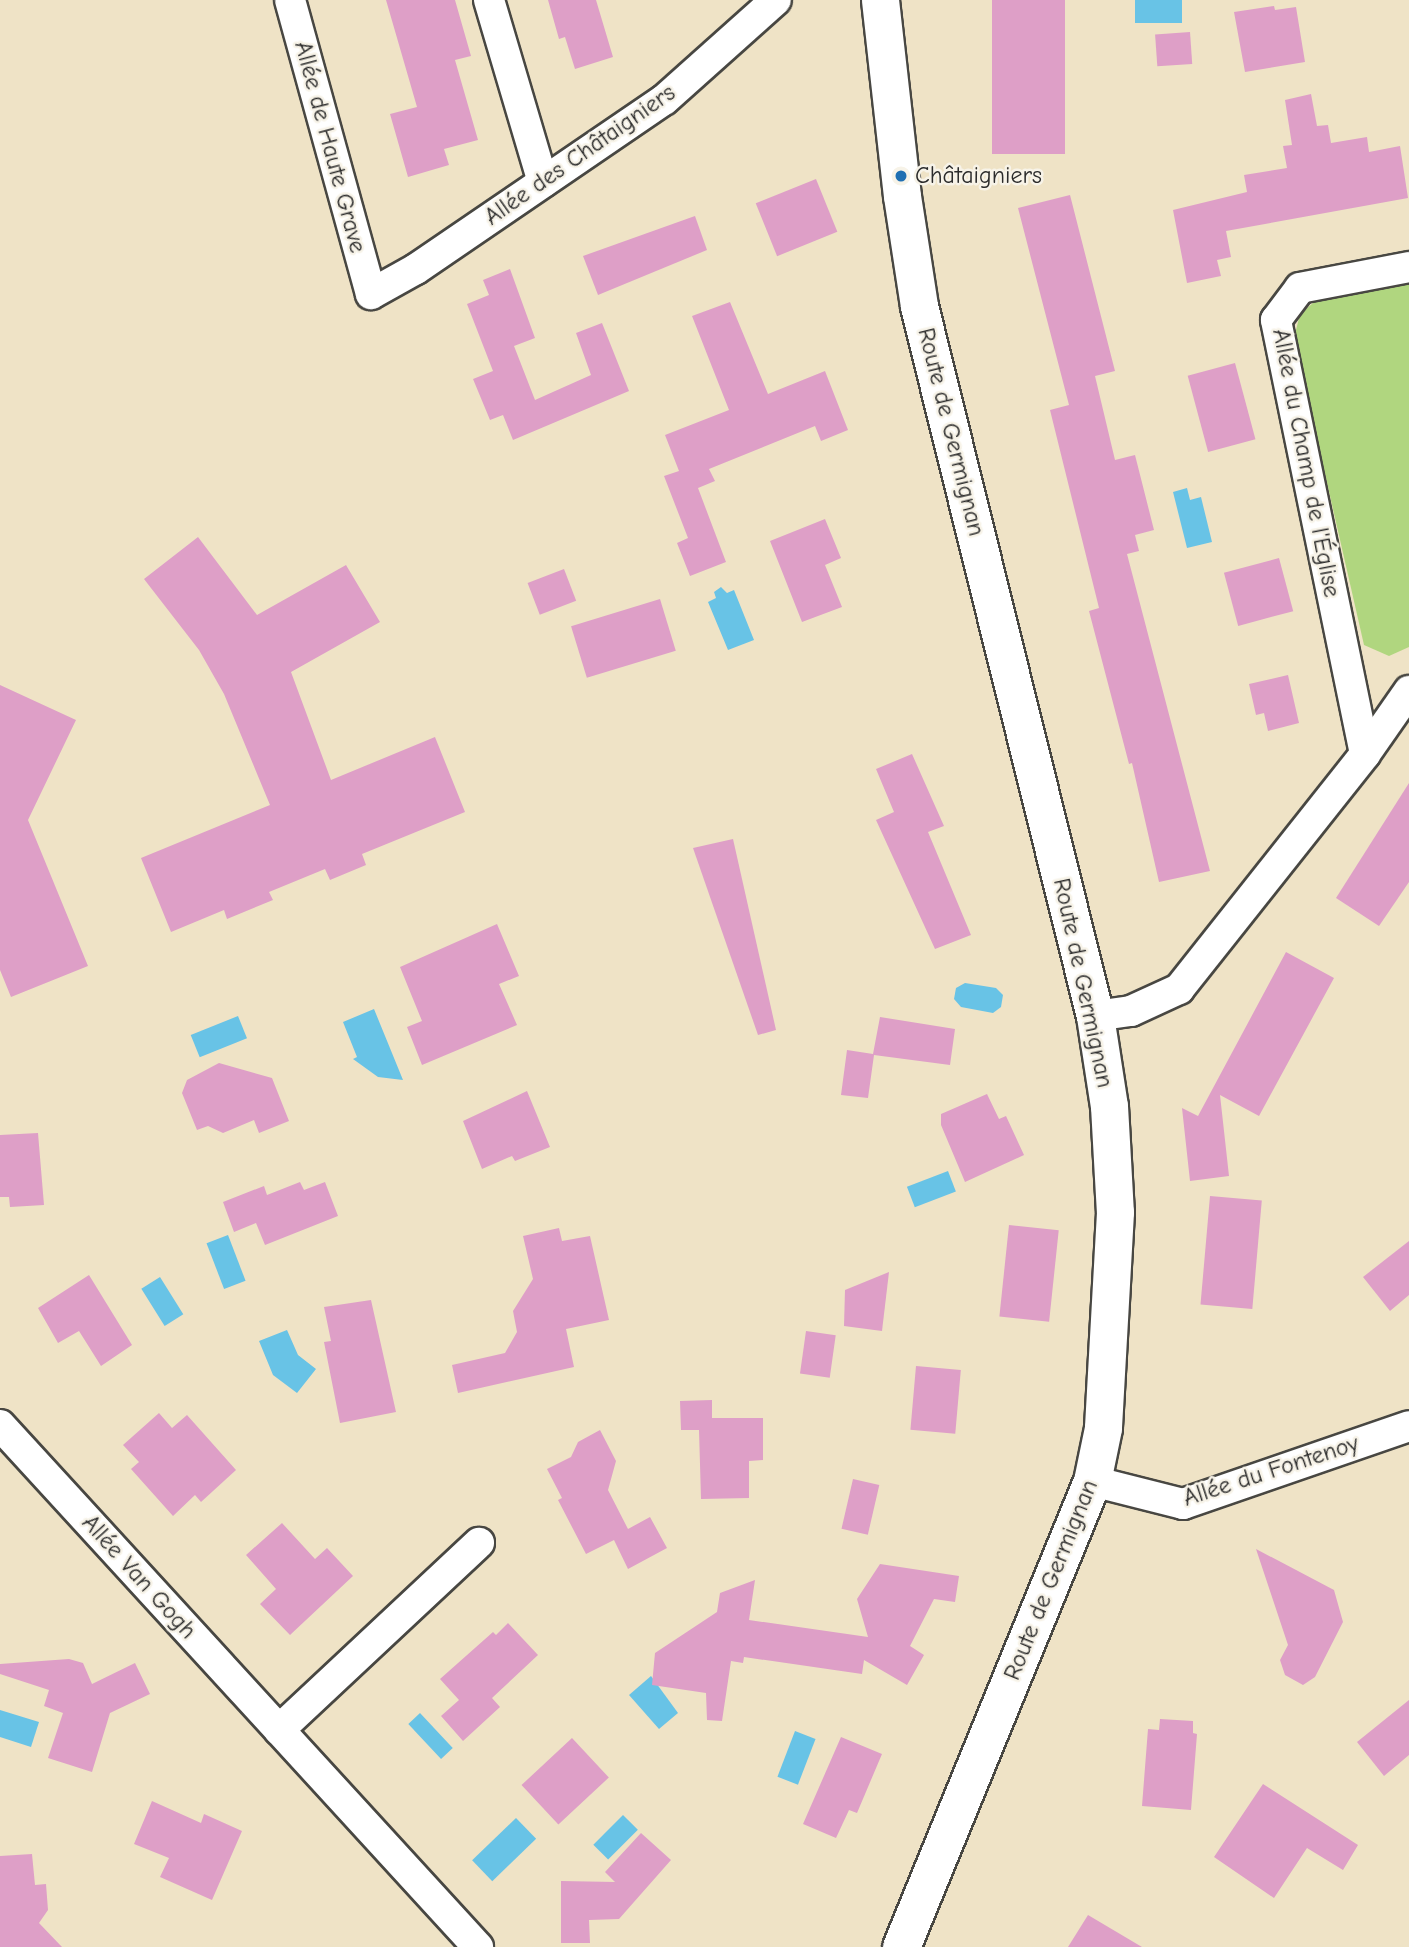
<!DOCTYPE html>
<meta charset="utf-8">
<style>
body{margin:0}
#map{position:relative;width:1409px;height:1947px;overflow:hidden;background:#efe3c6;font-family:"Comic Neue",sans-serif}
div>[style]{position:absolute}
.green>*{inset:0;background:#b0d67f}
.water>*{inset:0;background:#68c3e6;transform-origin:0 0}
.building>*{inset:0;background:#de9fc7;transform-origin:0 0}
.roads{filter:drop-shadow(2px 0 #484742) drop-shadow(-2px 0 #484742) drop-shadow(0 2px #484742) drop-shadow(0 -2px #484742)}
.minor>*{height:30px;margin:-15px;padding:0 15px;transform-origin:15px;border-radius:15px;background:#fff}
.tertiary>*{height:37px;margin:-18.5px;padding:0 18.5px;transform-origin:18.5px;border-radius:18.5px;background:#fff}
.dots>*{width:19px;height:19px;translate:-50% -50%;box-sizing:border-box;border:4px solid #f7f3e8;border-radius:50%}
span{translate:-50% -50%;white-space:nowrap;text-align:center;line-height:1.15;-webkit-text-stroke:5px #f7f3e8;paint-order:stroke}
.street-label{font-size:24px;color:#2b2b2b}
.poi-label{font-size:24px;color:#2b2b2b}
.left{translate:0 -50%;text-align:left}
</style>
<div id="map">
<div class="green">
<div style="clip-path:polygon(1409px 281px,1409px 647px,1389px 656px,1364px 645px,1294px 338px,1300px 314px,1319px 298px)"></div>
</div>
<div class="water">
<div style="left:1135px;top:0;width:47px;height:23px"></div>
<div style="clip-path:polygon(1187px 488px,1190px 500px,1201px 497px,1212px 542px,1187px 548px,1173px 492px)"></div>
<div style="clip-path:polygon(721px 587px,727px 593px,734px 590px,754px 640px,728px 650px,708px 602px,716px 598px,714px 592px)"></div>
<div style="clip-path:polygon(965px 983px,996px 988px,1003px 995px,1001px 1007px,993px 1013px,961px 1007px,954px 999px,956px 988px)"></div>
<div style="clip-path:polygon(374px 1009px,403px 1080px,378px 1077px,353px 1059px,357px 1057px,343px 1022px)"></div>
<div style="left:238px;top:1016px;width:24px;height:51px;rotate:68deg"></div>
<div style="left:948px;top:1171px;width:22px;height:44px;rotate:69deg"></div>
<div style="left:228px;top:1235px;width:49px;height:23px;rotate:69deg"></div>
<div style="left:160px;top:1277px;width:44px;height:22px;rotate:58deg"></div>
<div style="clip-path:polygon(287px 1330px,298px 1355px,316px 1369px,297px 1393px,273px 1375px,259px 1341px)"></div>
<div style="clip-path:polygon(651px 1676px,678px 1713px,659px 1729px,629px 1695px)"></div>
<div style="clip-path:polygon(0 1710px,39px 1722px,31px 1747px,0 1737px)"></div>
<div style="left:420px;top:1713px;width:48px;height:16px;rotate:47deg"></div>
<div style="left:795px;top:1731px;width:22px;height:49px;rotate:21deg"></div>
<div style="left:623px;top:1815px;width:21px;height:42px;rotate:45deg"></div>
<div style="left:516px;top:1818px;width:29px;height:61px;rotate:46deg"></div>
</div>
<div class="building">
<div style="clip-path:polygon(386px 0,455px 0,471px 56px,455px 60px,478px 140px,444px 149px,449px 165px,408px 177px,390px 114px,417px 107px)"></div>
<div style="clip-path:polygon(548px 0,596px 0,613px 57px,575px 69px,565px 37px,559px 39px)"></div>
<div style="left:992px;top:0;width:73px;height:154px"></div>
<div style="clip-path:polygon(1274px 6px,1275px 10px,1296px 7px,1305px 62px,1245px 72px,1234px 12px)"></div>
<div style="left:1190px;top:32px;width:32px;height:35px;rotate:86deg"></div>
<div style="clip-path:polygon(1311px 94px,1317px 126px,1328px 125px,1331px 143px,1367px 137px,1369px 152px,1400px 146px,1408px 198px,1226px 231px,1231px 257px,1217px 260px,1221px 276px,1187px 283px,1173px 210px,1247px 192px,1244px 175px,1287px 168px,1283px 146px,1292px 145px,1285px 100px)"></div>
<div style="left:816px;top:179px;width:57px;height:65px;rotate:68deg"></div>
<div style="clip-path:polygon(1070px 195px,1115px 371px,1095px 376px,1115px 460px,1135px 455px,1154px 530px,1135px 535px,1139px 551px,1127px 554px,1210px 871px,1159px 882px,1132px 763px,1129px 764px,1089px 611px,1099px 608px,1050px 410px,1069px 405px,1018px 208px)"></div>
<div style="clip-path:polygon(695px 216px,707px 250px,598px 295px,583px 256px)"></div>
<div style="clip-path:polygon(510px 269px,535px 338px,514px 346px,535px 400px,591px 375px,576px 333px,602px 323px,629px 391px,513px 440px,503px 415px,490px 420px,473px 379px,493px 371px,467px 304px,489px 295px,483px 280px)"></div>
<div style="clip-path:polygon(730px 302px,768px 394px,825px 371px,848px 430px,821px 441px,815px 426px,709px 469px,715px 481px,698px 488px,726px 562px,690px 576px,677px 543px,688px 538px,664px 476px,679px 471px,665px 435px,729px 410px,692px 316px)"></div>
<div style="left:1235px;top:363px;width:79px;height:49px;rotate:75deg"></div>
<div style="clip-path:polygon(825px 519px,841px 558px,825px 565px,842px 607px,802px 622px,770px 541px)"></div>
<div style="clip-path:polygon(198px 537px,257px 615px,346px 565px,380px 622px,291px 672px,331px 780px,435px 737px,465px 812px,362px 854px,366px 865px,330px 880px,325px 869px,269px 892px,273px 900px,227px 919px,224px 910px,171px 932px,141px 858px,270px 805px,224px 694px,199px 650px,144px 579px)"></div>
<div style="left:1279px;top:558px;width:55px;height:57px;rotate:75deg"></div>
<div style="left:564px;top:569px;width:34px;height:39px;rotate:69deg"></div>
<div style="left:660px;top:599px;width:54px;height:93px;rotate:73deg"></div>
<div style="clip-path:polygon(1288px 675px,1299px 723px,1268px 731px,1264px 713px,1256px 715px,1249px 684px)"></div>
<div style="clip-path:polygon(0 685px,76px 720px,28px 820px,88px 966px,11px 997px,0 970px)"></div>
<div style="clip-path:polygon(912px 754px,944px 826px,928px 832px,971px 935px,935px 949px,876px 820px,894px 812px,876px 769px)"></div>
<div style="clip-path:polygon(1409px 783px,1409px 882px,1379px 926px,1336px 898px)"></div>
<div style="clip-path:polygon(733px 839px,776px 1030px,758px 1035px,693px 848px)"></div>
<div style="clip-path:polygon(497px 924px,519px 976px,499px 984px,517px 1025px,422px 1065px,407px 1027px,422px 1021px,400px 967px)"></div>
<div style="clip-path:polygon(1286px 952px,1334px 978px,1259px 1116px,1220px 1095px,1229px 1176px,1190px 1181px,1182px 1108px,1198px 1116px)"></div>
<div style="clip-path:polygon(880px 1017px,955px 1029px,950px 1065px,874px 1055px,868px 1098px,841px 1095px,847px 1050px,873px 1054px)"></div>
<div style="clip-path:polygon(219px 1063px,272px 1078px,289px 1121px,259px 1133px,254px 1120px,223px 1133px,208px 1126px,197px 1130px,182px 1093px,187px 1080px)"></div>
<div style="clip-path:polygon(527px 1091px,550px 1147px,515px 1161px,512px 1156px,482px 1169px,463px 1121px)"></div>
<div style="clip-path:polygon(987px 1094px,999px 1119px,1006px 1116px,1024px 1155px,965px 1182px,941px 1125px,941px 1114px)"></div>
<div style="clip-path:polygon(38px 1133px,44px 1205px,10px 1207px,9px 1197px,0 1197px,0 1135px)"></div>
<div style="clip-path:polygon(300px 1182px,304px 1190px,325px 1182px,338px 1216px,265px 1245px,256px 1223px,234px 1232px,223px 1202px,264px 1186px,267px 1195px)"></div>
<div style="left:1210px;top:1196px;width:52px;height:109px;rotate:5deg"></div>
<div style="left:1009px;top:1225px;width:50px;height:92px;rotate:6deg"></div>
<div style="clip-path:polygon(559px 1228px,562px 1241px,590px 1236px,609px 1320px,566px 1329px,574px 1367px,458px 1393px,452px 1365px,505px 1353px,517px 1332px,513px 1311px,533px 1279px,523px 1236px)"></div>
<div style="clip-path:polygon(1409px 1241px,1409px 1295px,1390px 1311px,1363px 1277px)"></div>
<div style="clip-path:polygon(889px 1272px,882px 1331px,844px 1326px,845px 1290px)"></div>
<div style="clip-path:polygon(89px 1275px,132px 1345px,101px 1366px,79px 1331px,58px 1343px,38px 1308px)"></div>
<div style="clip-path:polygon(371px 1300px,396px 1412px,340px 1423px,324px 1342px,331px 1341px,324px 1307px)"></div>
<div style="left:806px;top:1331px;width:30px;height:43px;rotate:8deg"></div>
<div style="left:916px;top:1366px;width:45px;height:64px;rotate:5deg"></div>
<div style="clip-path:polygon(712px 1400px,712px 1418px,763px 1418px,763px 1460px,749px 1461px,749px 1498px,701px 1499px,699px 1430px,681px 1430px,680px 1401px)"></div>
<div style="clip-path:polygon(159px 1413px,172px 1428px,187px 1415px,236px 1470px,201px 1502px,195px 1495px,173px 1516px,131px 1469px,139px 1462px,123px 1445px)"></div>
<div style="clip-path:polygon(600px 1430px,616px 1461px,608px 1490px,628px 1529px,650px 1517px,667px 1548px,628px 1569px,614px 1540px,586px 1554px,558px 1500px,562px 1498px,547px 1469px,571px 1457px,578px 1442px)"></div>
<div style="left:853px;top:1479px;width:27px;height:51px;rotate:13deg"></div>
<div style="clip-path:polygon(282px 1523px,315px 1559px,327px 1548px,353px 1576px,290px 1635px,260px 1604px,276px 1589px,246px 1555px)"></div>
<div style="clip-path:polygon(1256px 1549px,1334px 1590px,1343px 1622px,1315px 1677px,1303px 1685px,1285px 1675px,1280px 1660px,1288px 1645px)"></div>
<div style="clip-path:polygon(880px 1564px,959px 1576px,955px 1602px,934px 1599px,910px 1646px,924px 1655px,907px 1685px,864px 1660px,862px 1674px,744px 1657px,743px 1663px,731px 1661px,722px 1721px,707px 1720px,706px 1693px,652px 1685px,655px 1653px,717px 1612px,720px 1593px,755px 1580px,749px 1620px,868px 1637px,857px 1599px)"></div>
<div style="clip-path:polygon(508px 1623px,538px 1655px,492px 1698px,500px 1707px,463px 1741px,441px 1716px,459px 1700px,440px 1679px,493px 1632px,496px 1635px)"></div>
<div style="clip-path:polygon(69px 1659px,83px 1663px,92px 1684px,135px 1663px,150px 1694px,110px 1713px,92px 1772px,48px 1758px,63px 1713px,44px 1706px,49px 1690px,0 1674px,0 1664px)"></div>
<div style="clip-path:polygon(1409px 1700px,1409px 1755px,1384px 1776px,1357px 1742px)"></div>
<div style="clip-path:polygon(1160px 1719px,1193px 1721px,1193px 1733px,1197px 1734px,1191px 1810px,1142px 1806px,1148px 1729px,1159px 1730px)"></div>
<div style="clip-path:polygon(841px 1737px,882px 1754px,857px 1813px,849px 1810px,836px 1838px,803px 1824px)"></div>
<div style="left:572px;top:1738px;width:54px;height:69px;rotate:47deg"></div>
<div style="clip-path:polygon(1263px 1784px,1358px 1845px,1343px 1870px,1307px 1848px,1274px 1898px,1214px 1857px)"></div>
<div style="clip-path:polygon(152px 1801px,201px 1823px,204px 1814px,242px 1831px,212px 1900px,160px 1877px,169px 1858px,134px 1844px)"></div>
<div style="clip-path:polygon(641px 1833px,671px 1860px,619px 1919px,589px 1920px,590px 1943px,561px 1943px,561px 1881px,615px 1882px,605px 1872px)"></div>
<div style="clip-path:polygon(32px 1854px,35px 1885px,46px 1884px,48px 1910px,39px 1923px,62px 1947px,0 1947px,0 1856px)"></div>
<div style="clip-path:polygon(1088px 1915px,1142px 1947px,1068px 1947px)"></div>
</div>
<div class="roads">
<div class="minor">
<div style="left:290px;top:0;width:305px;rotate:74.6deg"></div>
<div style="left:371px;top:294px;width:51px;rotate:-29.1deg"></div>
<div style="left:416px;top:269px;width:300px;rotate:-34.3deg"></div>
<div style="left:664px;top:100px;width:150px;rotate:-41.8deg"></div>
<div style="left:489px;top:0;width:190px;rotate:73.5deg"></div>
<div style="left:1365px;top:754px;width:443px;rotate:-101.6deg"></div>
<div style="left:1276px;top:320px;width:40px;rotate:-53deg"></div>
<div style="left:1300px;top:288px;width:111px;rotate:-10.9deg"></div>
<div style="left:1095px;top:1016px;width:36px;rotate:-8deg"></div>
<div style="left:1131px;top:1011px;width:53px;rotate:-24.6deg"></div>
<div style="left:1179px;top:989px;width:300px;rotate:-51.6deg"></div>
<div style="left:1365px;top:754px;width:77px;rotate:-55.1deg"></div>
<div style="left:0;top:1425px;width:708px;rotate:47.52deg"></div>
<div style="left:1092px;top:1481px;width:94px;rotate:14.2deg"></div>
<div style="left:1183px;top:1504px;width:239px;rotate:-19deg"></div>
<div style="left:279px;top:1730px;width:274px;rotate:-43.1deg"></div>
</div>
<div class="tertiary">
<div style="left:880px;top:0;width:197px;rotate:83.6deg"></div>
<div style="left:902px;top:196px;width:111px;rotate:81.2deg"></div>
<div style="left:919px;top:306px;width:731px;rotate:76.08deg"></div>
<div style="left:1095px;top:1016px;width:91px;rotate:81.2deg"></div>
<div style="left:1109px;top:1106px;width:106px;rotate:86.8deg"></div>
<div style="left:1115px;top:1212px;width:216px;rotate:93.2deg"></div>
<div style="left:1103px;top:1428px;width:54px;rotate:101.7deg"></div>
<div style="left:1092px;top:1481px;width:504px;rotate:112.29deg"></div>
</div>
</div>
<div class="dots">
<div style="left:901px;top:176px;background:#1f6fb2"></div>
</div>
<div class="street-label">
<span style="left:330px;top:147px;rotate:75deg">Allée de Haute Grave</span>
<span style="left:580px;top:155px;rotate:-35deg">Allée des Châtaigniers</span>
<span style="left:951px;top:432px;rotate:76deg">Route de Germignan</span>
<span style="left:1306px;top:463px;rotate:79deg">Allée du Champ de l'Église</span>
<span style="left:1083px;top:983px;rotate:78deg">Route de Germignan</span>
<span style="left:1271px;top:1471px;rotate:-18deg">Allée du Fontenoy</span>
<span style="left:139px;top:1577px;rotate:48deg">Allée Van Gogh</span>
<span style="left:1051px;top:1580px;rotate:-68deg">Route de Germignan</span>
</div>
<div class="poi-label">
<span class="left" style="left:915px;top:176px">Châtaigniers</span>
</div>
</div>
